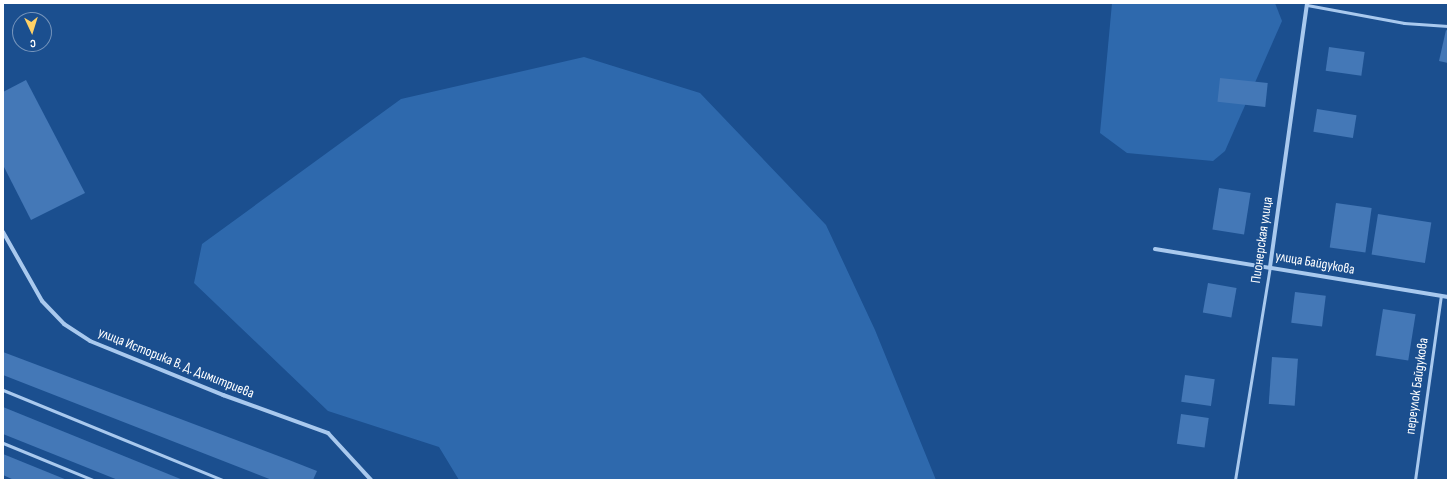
<!DOCTYPE html>
<meta charset="utf-8">
<style>
body{margin:0}
#map{position:relative;width:1451px;height:483px;overflow:hidden;background:#1b4f8f;font-family:"Sofia Sans Condensed",sans-serif}
div>[style]{position:absolute}
.green>*{inset:0;background:#2e69ad}
.building>*{inset:0;background:#4478b7;transform-origin:0 0}
.lane>*{height:3px;margin:-1.5px;padding:0 1.5px;transform-origin:1.5px;border-radius:1.5px;background:#a9c9ee}
.street>*{height:4px;margin:-2px;padding:0 2px;transform-origin:2px;border-radius:2px;background:#a9c9ee}
span{translate:-50% -50%;white-space:nowrap;text-align:center;line-height:1.15;-webkit-text-stroke:3px #1b4f8f;paint-order:stroke}
.street-label{font-size:14px;color:#fff}
.frame{position:absolute;inset:0;border:4px solid #fff;pointer-events:none}
.north{position:absolute;left:12px;top:12px;width:40px;height:40px;box-sizing:border-box;background:#1b4f8f;border:1px solid #7695bc;border-radius:50%;rotate:176deg;font-size:11px;font-weight:700;line-height:16px;text-align:center;color:#fff}
.north::after{content:'';display:block;margin:auto;width:14px;height:18px;background:#ffd166;clip-path:polygon(50% 0,100% 100%,50% 72%,0 100%)}
</style>
<div id="map">
<div class="green">
<div style="clip-path:polygon(1112px 3px,1275px 3px,1282px 21px,1225px 151px,1213px 161px,1127px 153px,1100px 133px)"></div>
<div style="clip-path:polygon(584px 57px,700px 93px,826px 225px,875px 330px,936px 480px,459px 480px,439px 447px,328px 411px,194px 283px,202px 244px,401px 99px)"></div>
</div>
<div class="building">
<div style="clip-path:polygon(1446px 30px,1448px 31px,1448px 63px,1439px 61px)"></div>
<div style="left:1329px;top:47px;width:36px;height:24px;rotate:8deg"></div>
<div style="left:1220px;top:78px;width:48px;height:24px;rotate:6deg"></div>
<div style="clip-path:polygon(26px 80px,85px 193px,31px 220px,3px 165px,3px 92px)"></div>
<div style="left:1317px;top:109px;width:40px;height:23px;rotate:9deg"></div>
<div style="left:1219px;top:188px;width:32px;height:42px;rotate:9deg"></div>
<div style="left:1336px;top:203px;width:36px;height:45px;rotate:8deg"></div>
<div style="left:1378px;top:214px;width:54px;height:41px;rotate:9deg"></div>
<div style="left:1208px;top:283px;width:29px;height:30px;rotate:10deg"></div>
<div style="left:1295px;top:292px;width:31px;height:31px;rotate:7deg"></div>
<div style="left:1383px;top:309px;width:33px;height:47px;rotate:9deg"></div>
<div style="clip-path:polygon(3px 352px,289px 460px,317px 471px,313px 480px,272px 480px,3px 375px)"></div>
<div style="left:1272px;top:357px;width:26px;height:47px;rotate:4deg"></div>
<div style="left:1185px;top:375px;width:30px;height:27px;rotate:8deg"></div>
<div style="clip-path:polygon(3px 407px,183px 480px,118px 480px,3px 434px)"></div>
<div style="left:1181px;top:414px;width:28px;height:30px;rotate:8deg"></div>
<div style="clip-path:polygon(3px 454px,67px 480px,14px 480px,3px 475px)"></div>
</div>
<div class="lane">
<div style="left:1307px;top:5px;width:99px;rotate:10.5deg"></div>
<div style="left:1404px;top:23px;width:44px;rotate:3.9deg"></div>
<div style="left:3px;top:390px;width:237px;rotate:22.3deg"></div>
<div style="left:3px;top:443px;width:97px;rotate:22.3deg"></div>
<div style="left:1235px;top:480px;width:216px;rotate:-80.7deg"></div>
<div style="left:1415px;top:480px;width:186px;rotate:-82deg"></div>
</div>
<div class="street">
<div style="left:3px;top:232px;width:79px;rotate:60.5deg"></div>
<div style="left:42px;top:301px;width:32px;rotate:46deg"></div>
<div style="left:64px;top:324px;width:31px;rotate:33deg"></div>
<div style="left:90px;top:341px;width:144px;rotate:22.1deg"></div>
<div style="left:223px;top:395px;width:112px;rotate:19.9deg"></div>
<div style="left:328px;top:433px;width:64px;rotate:47.5deg"></div>
<div style="left:1155px;top:249px;width:297px;rotate:9.3deg"></div>
<div style="left:1270px;top:267px;width:267px;rotate:-82deg"></div>
</div>
<div class="street-label">
<span style="left:1262px;top:240px;rotate:-82deg">Пионерская улица</span>
<span style="left:1315px;top:263px;rotate:10deg">улица Байдукова</span>
<span style="left:176px;top:363px;rotate:22deg">улица Историка В. Д. Димитриева</span>
<span style="left:1417px;top:386px;rotate:-82deg">переулок Байдукова</span>
</div>
<div class="frame"></div>
<div class="north">С</div>
</div>
